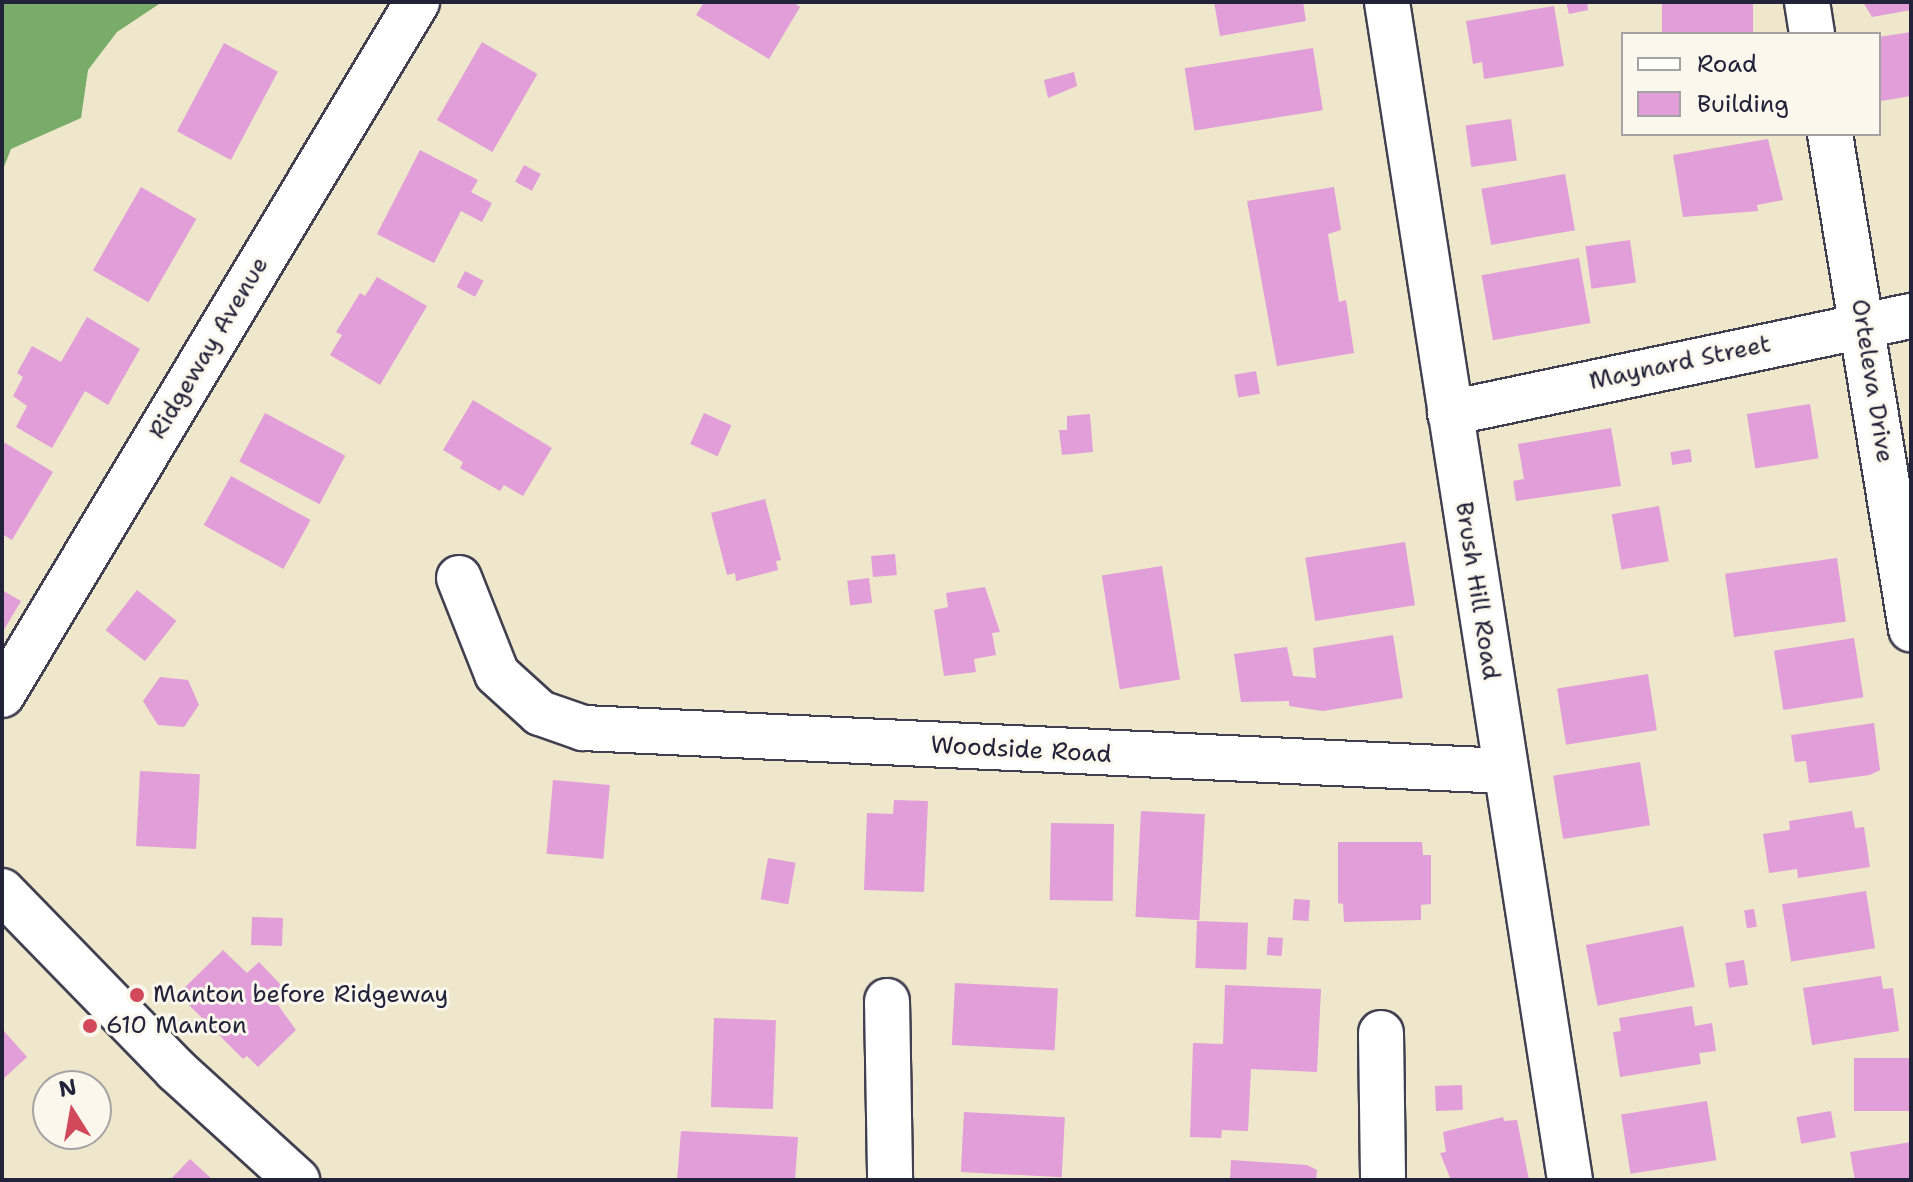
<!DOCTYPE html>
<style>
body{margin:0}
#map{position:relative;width:1913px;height:1182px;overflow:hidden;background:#eee7cb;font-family:"Shantell Sans",sans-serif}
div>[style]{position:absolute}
.forest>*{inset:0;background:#79ac68}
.building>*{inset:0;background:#e29ed8;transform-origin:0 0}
.roads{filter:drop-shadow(2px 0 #414051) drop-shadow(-2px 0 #414051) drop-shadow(0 2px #414051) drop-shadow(0 -2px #414051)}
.minor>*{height:44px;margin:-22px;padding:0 22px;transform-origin:22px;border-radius:22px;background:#fff}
.tertiary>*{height:44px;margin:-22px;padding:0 22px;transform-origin:22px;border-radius:22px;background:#fff}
.secondary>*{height:44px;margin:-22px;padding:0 22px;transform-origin:22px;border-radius:22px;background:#fff}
.dots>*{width:22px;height:22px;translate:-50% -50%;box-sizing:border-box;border:4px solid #fbf7ec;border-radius:50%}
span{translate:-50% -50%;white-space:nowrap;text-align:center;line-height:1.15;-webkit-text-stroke:6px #fbf7ec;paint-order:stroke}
.street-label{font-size:24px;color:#22223b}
.poi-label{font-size:24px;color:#22223b}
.left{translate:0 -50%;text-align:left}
.frame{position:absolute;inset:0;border:4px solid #22223b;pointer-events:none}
.legend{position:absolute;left:1621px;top:32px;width:260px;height:104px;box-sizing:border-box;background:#fbf7ec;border:2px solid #a4a2a5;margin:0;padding:10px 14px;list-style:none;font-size:24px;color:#22223b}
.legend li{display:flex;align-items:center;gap:16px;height:40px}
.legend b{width:40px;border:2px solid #a4a2a5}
.north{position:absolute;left:32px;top:1070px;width:80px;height:80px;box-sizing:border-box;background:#fbf7ec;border:2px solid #a4a2a5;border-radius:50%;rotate:349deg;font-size:22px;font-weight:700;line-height:32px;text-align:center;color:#22223b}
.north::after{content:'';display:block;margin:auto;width:28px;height:36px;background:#d1495b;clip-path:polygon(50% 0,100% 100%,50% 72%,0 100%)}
</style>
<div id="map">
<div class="forest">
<div style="clip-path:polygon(2px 2px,162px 2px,117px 32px,88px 70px,81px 118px,11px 149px,2px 172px)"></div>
</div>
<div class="building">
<div style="clip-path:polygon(704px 2px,792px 2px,800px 7px,769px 59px,696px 15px)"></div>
<div style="clip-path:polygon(1214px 2px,1303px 2px,1306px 21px,1220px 36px)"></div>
<div style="clip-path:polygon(1566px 2px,1587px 2px,1588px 10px,1569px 14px)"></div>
<div style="left:1662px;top:2px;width:91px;height:32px"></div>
<div style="clip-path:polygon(1863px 2px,1911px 2px,1911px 10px,1872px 17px)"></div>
<div style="clip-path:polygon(1554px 6px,1564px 66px,1484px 79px,1482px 62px,1473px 64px,1466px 21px)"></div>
<div style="clip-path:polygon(1911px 32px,1911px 96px,1881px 101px,1879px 37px)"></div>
<div style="left:482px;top:42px;width:64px;height:90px;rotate:30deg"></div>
<div style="left:224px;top:43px;width:61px;height:100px;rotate:28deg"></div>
<div style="left:1313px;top:48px;width:63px;height:130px;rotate:81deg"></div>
<div style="clip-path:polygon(1074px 72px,1077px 86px,1048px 98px,1044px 80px)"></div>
<div style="left:1511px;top:119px;width:42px;height:46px;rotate:82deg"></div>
<div style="clip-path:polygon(1768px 139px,1783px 200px,1757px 205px,1758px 211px,1683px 217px,1673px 155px)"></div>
<div style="clip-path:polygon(420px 150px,478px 180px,471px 192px,492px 203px,482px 222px,461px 211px,434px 263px,377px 234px)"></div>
<div style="left:524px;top:165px;width:19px;height:19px;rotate:28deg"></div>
<div style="left:1565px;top:174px;width:57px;height:85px;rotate:80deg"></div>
<div style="left:141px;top:187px;width:64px;height:96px;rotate:30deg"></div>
<div style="clip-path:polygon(1334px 187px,1341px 230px,1328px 234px,1339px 302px,1346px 300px,1354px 353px,1277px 366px,1247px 201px)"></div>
<div style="left:1630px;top:240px;width:43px;height:45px;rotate:82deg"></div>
<div style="left:1579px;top:258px;width:66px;height:99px;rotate:80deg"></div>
<div style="left:465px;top:271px;width:21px;height:18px;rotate:28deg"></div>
<div style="clip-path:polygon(377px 277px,427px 306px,380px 385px,330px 355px,342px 335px,336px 332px,360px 293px,365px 296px)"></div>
<div style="clip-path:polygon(87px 317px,140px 349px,108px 405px,85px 391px,52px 448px,16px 427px,27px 406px,13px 396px,23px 377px,17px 373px,32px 346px,61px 362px)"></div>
<div style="left:1256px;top:371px;width:23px;height:22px;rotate:80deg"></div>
<div style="clip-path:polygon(473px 400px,552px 448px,523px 496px,504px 485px,500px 491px,460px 468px,463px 462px,443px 450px)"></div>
<div style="left:1810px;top:404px;width:55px;height:64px;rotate:81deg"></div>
<div style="left:265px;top:413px;width:91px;height:55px;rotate:28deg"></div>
<div style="left:704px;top:413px;width:30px;height:34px;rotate:24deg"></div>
<div style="clip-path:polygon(1090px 414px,1093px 452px,1062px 455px,1059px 430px,1067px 430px,1067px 416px)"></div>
<div style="clip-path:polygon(1611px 428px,1621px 486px,1516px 501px,1513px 481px,1524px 479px,1518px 444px)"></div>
<div style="clip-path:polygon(2px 441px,53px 472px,12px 540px,2px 534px)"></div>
<div style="left:1690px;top:449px;width:13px;height:20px;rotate:81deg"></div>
<div style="left:231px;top:476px;width:91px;height:56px;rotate:29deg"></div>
<div style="clip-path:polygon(765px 499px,781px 560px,776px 561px,778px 570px,736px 581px,735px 573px,727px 575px,711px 513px)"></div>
<div style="left:1659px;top:506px;width:56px;height:48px;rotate:80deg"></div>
<div style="left:1405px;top:542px;width:64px;height:101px;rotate:81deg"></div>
<div style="left:895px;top:554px;width:21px;height:24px;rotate:85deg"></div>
<div style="left:1837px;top:558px;width:64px;height:113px;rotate:82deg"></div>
<div style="left:1162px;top:566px;width:115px;height:61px;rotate:81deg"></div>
<div style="left:869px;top:578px;width:25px;height:22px;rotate:83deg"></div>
<div style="clip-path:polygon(985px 587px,1000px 632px,992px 633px,996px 655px,974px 659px,976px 672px,944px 676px,934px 610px,948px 607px,946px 593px)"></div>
<div style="clip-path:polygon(2px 590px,21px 601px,2px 633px)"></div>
<div style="left:137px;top:590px;width:50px;height:51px;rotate:38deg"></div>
<div style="clip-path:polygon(1393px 635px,1403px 698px,1323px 711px,1289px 706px,1289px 701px,1241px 702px,1234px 654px,1287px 647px,1293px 676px,1316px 678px,1313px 648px)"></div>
<div style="left:1854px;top:638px;width:60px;height:81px;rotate:81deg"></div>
<div style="left:1648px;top:674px;width:57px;height:92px;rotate:81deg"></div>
<div style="clip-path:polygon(160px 677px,188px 680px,199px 705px,184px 727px,158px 725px,143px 701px)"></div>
<div style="clip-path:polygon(1874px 723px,1880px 770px,1870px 775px,1809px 783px,1806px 761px,1795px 762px,1791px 735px)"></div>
<div style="left:1640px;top:762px;width:64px;height:88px;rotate:81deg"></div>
<div style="left:140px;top:771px;width:60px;height:75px;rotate:3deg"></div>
<div style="left:553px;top:780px;width:57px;height:74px;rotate:5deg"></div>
<div style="clip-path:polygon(894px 800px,928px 801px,924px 892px,864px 890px,867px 813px,893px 814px)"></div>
<div style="left:1141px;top:811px;width:64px;height:106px;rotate:3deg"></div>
<div style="clip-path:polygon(1852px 811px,1855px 828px,1864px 827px,1870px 867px,1798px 878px,1797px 869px,1769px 873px,1763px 834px,1790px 830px,1789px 821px)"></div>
<div style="left:1051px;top:823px;width:63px;height:77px;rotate:1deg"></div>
<div style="clip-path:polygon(1338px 842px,1422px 842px,1423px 855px,1431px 855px,1431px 904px,1421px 905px,1421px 920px,1344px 922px,1343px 904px,1338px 903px)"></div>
<div style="left:768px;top:858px;width:28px;height:42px;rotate:10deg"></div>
<div style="left:1866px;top:891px;width:58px;height:85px;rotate:81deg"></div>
<div style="left:1294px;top:899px;width:16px;height:21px;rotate:4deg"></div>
<div style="left:1754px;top:909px;width:18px;height:10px;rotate:81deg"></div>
<div style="left:252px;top:917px;width:31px;height:28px;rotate:2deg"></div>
<div style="left:1197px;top:921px;width:51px;height:47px;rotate:2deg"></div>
<div style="left:1683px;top:926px;width:62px;height:99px;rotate:79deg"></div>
<div style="left:1268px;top:937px;width:15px;height:18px;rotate:4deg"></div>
<div style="clip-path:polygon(223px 950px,247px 973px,259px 962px,283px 987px,273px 998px,296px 1030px,258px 1067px,247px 1056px,243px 1059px,178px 994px)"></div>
<div style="left:1744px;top:960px;width:25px;height:19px;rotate:81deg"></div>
<div style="clip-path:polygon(1881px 976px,1883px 989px,1893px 988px,1899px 1031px,1812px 1045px,1803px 988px)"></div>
<div style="left:955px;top:983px;width:103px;height:62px;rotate:3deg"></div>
<div style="clip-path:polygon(1225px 985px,1321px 989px,1317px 1072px,1251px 1069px,1248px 1131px,1222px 1130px,1221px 1138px,1190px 1137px,1193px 1043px,1223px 1044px)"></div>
<div style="clip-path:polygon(1692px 1006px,1695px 1026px,1712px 1023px,1716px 1051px,1699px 1053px,1701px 1064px,1620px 1077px,1613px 1032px,1621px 1031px,1619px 1018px)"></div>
<div style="left:714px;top:1018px;width:62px;height:89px;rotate:2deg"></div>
<div style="clip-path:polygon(2px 1029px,27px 1057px,2px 1080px)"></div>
<div style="left:1911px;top:1058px;width:53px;height:57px;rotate:90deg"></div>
<div style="left:1462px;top:1085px;width:25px;height:27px;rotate:88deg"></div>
<div style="left:1707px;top:1101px;width:60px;height:87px;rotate:81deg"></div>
<div style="left:1831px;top:1111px;width:27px;height:35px;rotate:80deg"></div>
<div style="left:964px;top:1112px;width:101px;height:60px;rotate:3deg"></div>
<div style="clip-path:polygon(1503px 1117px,1504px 1121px,1517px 1120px,1529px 1180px,1451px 1180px,1440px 1153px,1446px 1152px,1443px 1132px)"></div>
<div style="clip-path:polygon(681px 1131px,798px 1137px,795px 1180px,677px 1180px)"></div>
<div style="clip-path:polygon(1911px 1142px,1911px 1180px,1855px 1180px,1850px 1152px)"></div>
<div style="clip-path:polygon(190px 1159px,213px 1180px,170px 1180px)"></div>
<div style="clip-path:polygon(1231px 1160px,1307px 1165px,1317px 1170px,1316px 1180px,1230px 1180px)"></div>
</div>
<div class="roads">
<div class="minor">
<div style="left:1387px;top:2px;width:1192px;rotate:81.17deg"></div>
<div style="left:1450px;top:413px;width:471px;rotate:-11.9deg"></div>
<div style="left:459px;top:578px;width:103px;rotate:68.4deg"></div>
<div style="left:497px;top:674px;width:58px;rotate:42.2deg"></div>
<div style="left:540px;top:713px;width:46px;rotate:19.2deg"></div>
<div style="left:583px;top:728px;width:923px;rotate:2.67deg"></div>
<div style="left:2px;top:695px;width:808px;rotate:-59.08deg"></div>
<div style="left:887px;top:1001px;width:179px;rotate:89deg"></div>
<div style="left:1381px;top:1033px;width:147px;rotate:89.2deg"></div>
</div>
<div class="tertiary">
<div style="left:1807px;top:2px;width:32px;rotate:81deg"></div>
<div style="left:1830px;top:134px;width:502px;rotate:80.71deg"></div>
</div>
<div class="secondary">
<div style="left:2px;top:891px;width:250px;rotate:45.8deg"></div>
<div style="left:176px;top:1070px;width:164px;rotate:42.3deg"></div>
</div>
</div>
<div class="dots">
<div style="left:137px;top:995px;background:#d1495b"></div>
<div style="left:90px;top:1026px;background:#d1495b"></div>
</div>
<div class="street-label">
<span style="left:209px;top:348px;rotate:-59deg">Ridgeway Avenue</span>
<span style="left:1680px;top:363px;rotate:-12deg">Maynard Street</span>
<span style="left:1872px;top:381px;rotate:81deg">Orteleva Drive</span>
<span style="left:1477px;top:591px;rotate:81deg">Brush Hill Road</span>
<span style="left:1021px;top:750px;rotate:3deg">Woodside Road</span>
</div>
<div class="poi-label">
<span class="left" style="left:153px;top:995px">Manton before Ridgeway</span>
<span class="left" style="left:106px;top:1026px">610 Manton</span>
</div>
<div class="frame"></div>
<ul class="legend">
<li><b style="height:10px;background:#fff"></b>Road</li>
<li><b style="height:22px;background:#e29ed8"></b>Building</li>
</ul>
<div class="north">N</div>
</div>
